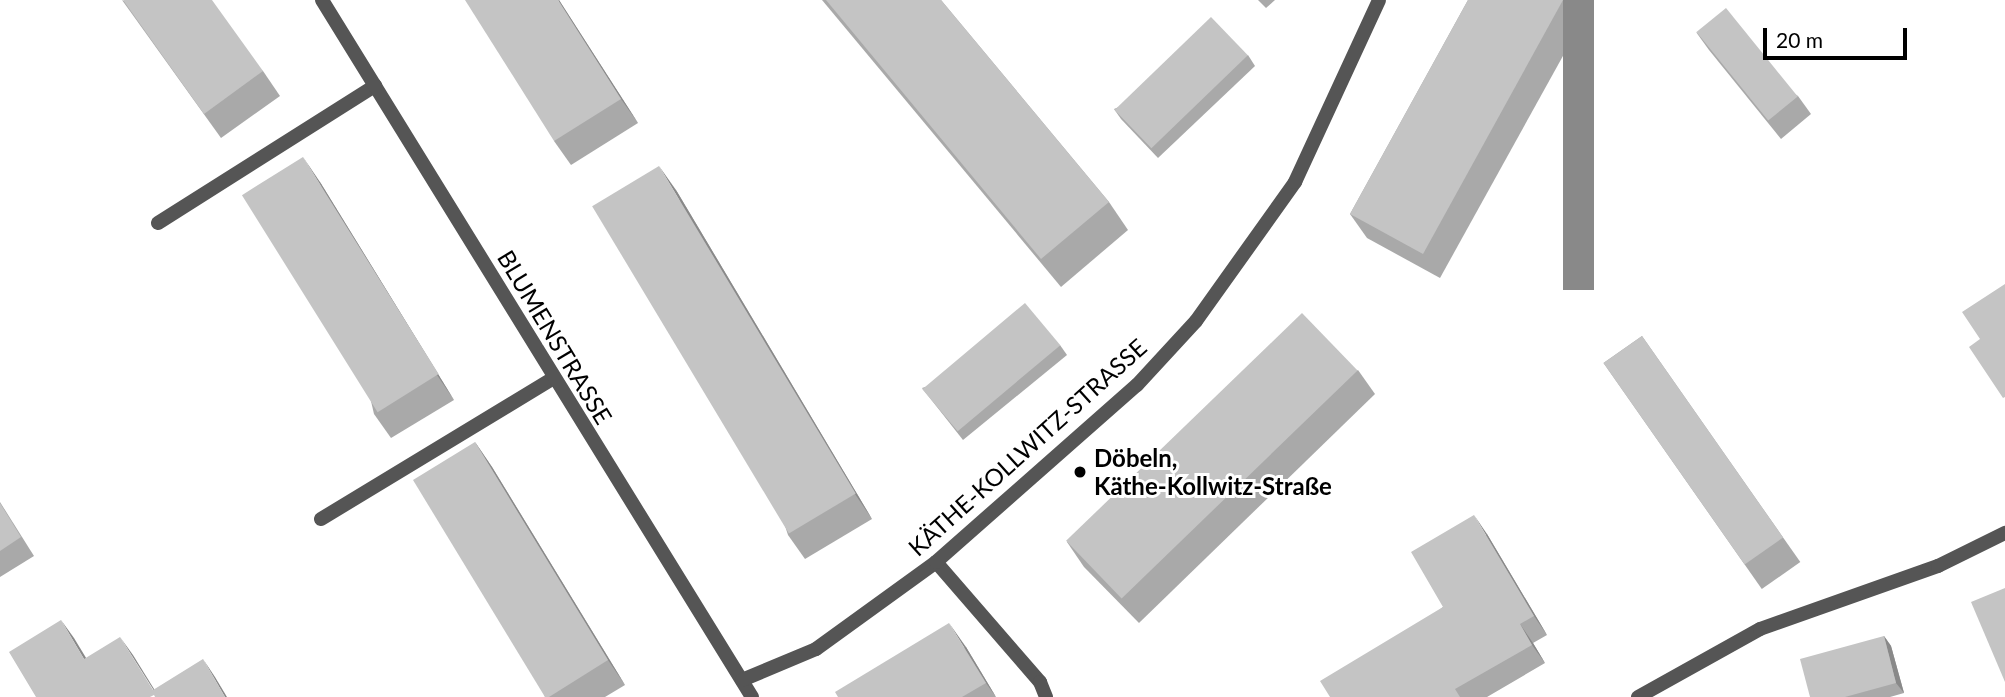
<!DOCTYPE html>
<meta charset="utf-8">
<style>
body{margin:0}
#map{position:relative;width:2005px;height:697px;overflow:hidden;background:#fff;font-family:Lato,sans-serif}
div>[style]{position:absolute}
.lane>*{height:14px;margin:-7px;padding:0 7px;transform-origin:7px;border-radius:7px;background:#555}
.street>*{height:14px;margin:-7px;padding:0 7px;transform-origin:7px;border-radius:7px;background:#555}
.wall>*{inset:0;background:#a9a9a9;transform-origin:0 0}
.shaded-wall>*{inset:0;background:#898989;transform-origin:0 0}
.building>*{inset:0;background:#c4c4c4;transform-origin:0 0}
.dots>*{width:19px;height:19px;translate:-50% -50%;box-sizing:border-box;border:4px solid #fff;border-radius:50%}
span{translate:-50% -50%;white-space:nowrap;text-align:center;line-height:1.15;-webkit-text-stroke:6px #fff;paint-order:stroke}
.street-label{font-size:24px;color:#000}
.poi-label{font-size:24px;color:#000;font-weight:700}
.left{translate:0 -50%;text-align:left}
.scale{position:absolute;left:1763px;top:28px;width:144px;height:32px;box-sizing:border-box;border:4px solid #000;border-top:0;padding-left:9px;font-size:21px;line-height:24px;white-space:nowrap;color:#000;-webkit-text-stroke:5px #fff;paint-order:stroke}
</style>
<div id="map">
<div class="lane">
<div style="left:158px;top:223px;width:257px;rotate:-32.3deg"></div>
<div style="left:321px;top:519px;width:272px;rotate:-31.2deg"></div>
<div style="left:936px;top:562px;width:159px;rotate:49.1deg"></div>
<div style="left:1040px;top:682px;width:16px;rotate:68deg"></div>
</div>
<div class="street">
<div style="left:322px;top:0;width:819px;rotate:58.33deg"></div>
<div style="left:742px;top:680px;width:80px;rotate:-22.7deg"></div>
<div style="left:816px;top:649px;width:148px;rotate:-35.9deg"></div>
<div style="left:936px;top:562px;width:268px;rotate:-41.4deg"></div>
<div style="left:1137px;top:385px;width:87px;rotate:-47.3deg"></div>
<div style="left:1196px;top:321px;width:171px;rotate:-54.5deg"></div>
<div style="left:1295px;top:182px;width:200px;rotate:-65.2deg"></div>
<div style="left:1638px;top:697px;width:140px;rotate:-29.1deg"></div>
<div style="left:1760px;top:629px;width:189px;rotate:-19.5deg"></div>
<div style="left:1938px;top:566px;width:75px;rotate:-26.2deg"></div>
</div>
<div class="wall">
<div style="clip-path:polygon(122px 0,263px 71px,280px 96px,221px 138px)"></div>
<div style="clip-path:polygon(559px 0,638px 123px,571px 165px,554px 141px)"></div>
<div style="clip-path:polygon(822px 0,941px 0,1109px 202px,1128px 230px,1061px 287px)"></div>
<div style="clip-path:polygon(1258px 0,1275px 0,1266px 8px)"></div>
<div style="clip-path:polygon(1468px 0,1594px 0,1440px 278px,1367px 238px,1350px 214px)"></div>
<div style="clip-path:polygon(1696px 32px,1798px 96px,1811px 114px,1781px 139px,1709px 50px)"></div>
<div style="clip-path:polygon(1248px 55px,1255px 66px,1158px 158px,1121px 119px,1114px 109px)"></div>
<div style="clip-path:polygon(320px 182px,454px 400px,391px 438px,374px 414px)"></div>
<div style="clip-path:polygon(676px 190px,872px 519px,805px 559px,788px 535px)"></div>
<div style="left:1642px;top:336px;width:276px;height:47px;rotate:55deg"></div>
<div style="clip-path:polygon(1060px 345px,1067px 355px,963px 440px,922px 388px)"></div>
<div style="clip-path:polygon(1358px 370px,1375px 394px,1139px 623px,1084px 567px,1067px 542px)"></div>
<div style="clip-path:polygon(475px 442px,492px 467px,625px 685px,605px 697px,545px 697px)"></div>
<div style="clip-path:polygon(0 502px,34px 556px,0 577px)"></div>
<div style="clip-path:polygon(1487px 534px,1547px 635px,1533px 643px,1545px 663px,1487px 697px,1330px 697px,1443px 607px)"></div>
<div style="clip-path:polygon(1884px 636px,1891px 646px,1904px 693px,1890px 697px,1810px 697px)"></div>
<div style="clip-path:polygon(966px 647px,996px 697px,838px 697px)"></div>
</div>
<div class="shaded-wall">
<div style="clip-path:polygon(558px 0,559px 0,638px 123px,621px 99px)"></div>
<div style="left:1563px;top:0;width:31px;height:290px"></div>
<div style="clip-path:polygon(303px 157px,320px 182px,454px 400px,437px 375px)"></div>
<div style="clip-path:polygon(659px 166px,676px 190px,872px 519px,855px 494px)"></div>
<div style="clip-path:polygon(475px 442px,492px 467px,625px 685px,608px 660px)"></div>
<div style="clip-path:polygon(1474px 515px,1487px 534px,1547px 635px,1534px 616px)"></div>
<div style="clip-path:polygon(61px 620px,74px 638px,97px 676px,84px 659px)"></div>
<div style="clip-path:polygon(949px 623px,966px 647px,996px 697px,986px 683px)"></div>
<div style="clip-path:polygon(1520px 624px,1533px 643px,1545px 663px,1532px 645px)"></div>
<div style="clip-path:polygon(1884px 636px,1891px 646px,1904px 693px,1896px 683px)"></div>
<div style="clip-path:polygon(120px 637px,133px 655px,159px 697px,158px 697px)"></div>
<div style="clip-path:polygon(203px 659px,215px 677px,227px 697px,225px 697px)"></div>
</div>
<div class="building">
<div style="clip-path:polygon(123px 0,212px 0,263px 71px,204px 114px)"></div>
<div style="clip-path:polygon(465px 0,558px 0,621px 99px,554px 141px)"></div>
<div style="clip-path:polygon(826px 0,941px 0,1109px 202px,1041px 259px)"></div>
<div style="clip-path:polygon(1468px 0,1563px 0,1423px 254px,1350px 214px)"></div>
<div style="left:1726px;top:8px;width:114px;height:38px;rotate:51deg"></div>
<div style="left:1211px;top:17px;width:53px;height:134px;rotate:46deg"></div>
<div style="left:303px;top:157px;width:256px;height:72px;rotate:58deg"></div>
<div style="left:659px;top:166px;width:382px;height:78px;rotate:59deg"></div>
<div style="clip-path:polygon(2005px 284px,2005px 397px,2003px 398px,1969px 347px,1980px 339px,1962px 312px)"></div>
<div style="left:1025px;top:303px;width:55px;height:134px;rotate:50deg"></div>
<div style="left:1302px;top:313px;width:80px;height:328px;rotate:46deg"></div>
<div style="left:1642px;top:336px;width:246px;height:47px;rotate:55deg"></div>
<div style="clip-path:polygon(475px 442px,608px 660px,549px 697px,545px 697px,413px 480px)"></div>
<div style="clip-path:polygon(0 503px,21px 537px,0 551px)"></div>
<div style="clip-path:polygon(1474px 515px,1534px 616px,1520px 624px,1532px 645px,1455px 689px,1460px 697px,1330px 697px,1320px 681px,1443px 607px,1411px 552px)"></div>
<div style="clip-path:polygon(2005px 588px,2005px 682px,1971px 602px)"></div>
<div style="clip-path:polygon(61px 620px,84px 659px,120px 637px,153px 690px,203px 659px,225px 697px,155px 697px,154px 695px,150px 697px,36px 697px,9px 652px)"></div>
<div style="clip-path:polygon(949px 623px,986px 683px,962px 697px,838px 697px,835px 692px)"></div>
<div style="clip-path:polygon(1884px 636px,1896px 683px,1845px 697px,1810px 697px,1800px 659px)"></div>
</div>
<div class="dots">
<div style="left:1080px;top:472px;background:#000"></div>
</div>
<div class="street-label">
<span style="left:555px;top:337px;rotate:59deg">BLUMENSTRASSE</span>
<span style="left:1027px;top:447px;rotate:-42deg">KÄTHE-KOLLWITZ-STRASSE</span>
</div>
<div class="poi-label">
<span class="left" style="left:1094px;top:472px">Döbeln,<br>Käthe-Kollwitz-Straße</span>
</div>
<div class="scale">20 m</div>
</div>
